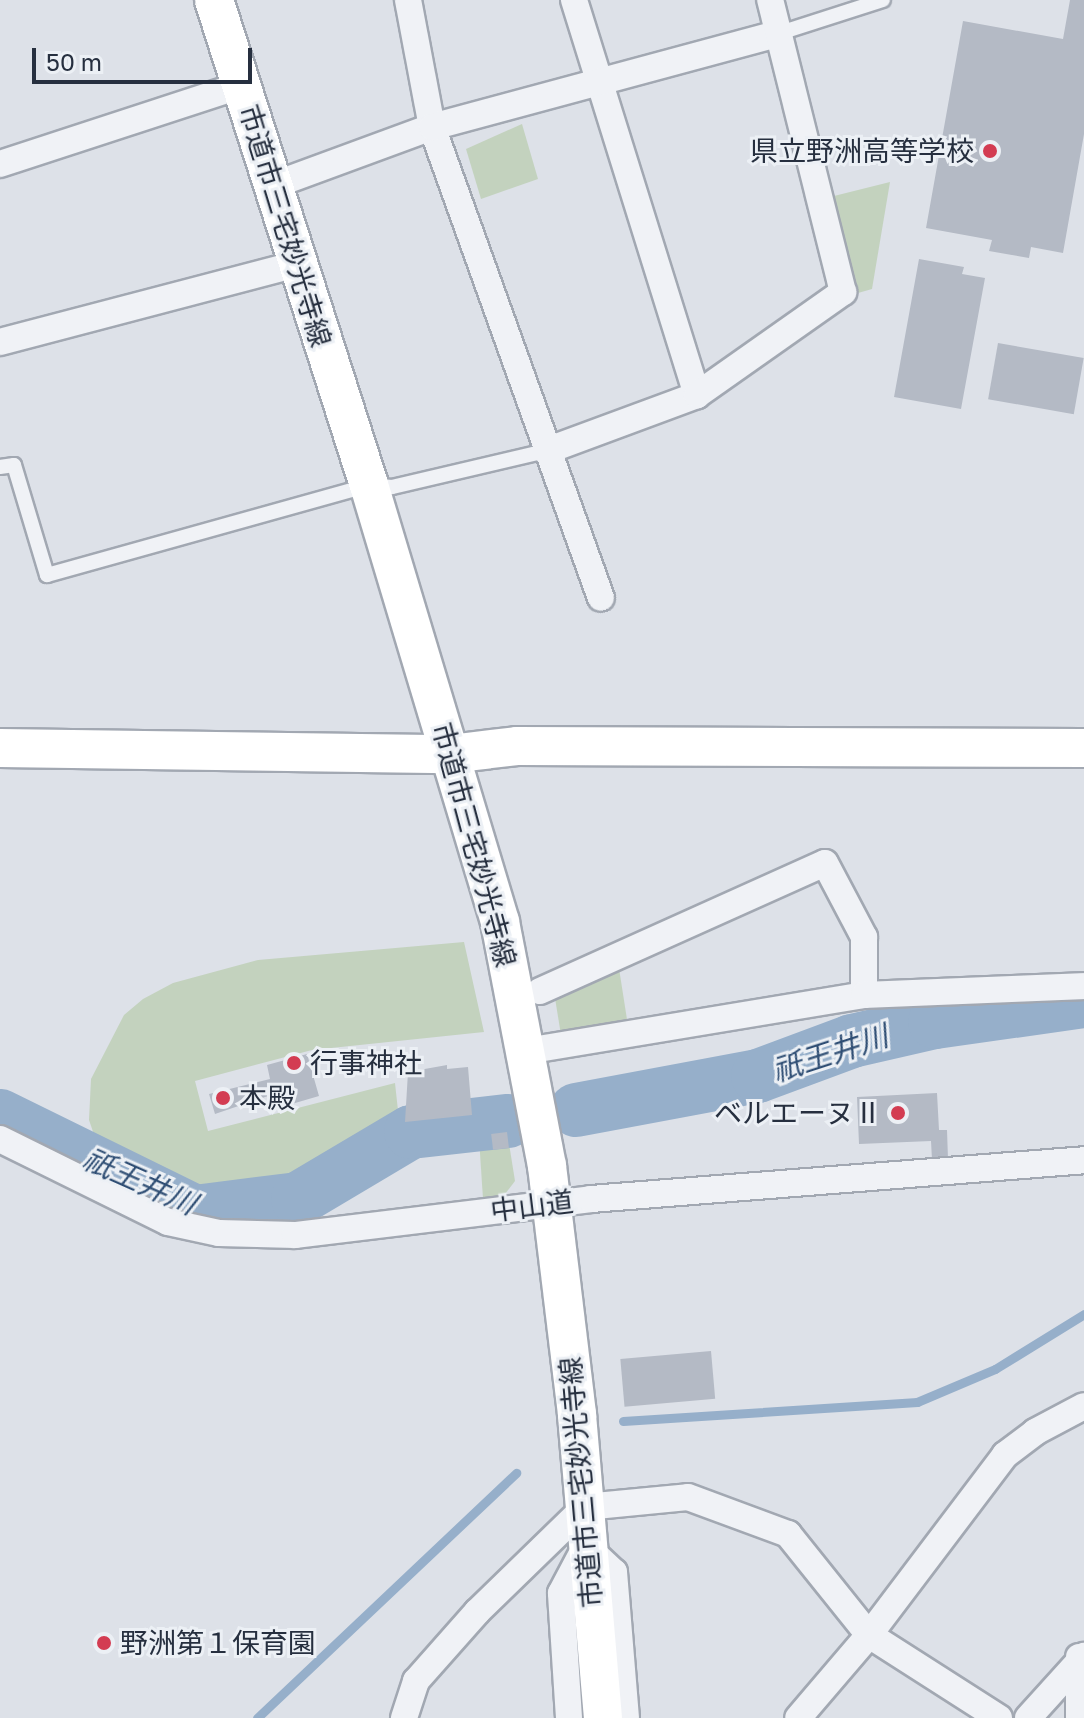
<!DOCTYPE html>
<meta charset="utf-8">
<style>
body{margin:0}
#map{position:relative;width:1084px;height:1718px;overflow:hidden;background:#dde1e8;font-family:"Golos Text","Noto Sans JP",sans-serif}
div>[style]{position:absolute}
.green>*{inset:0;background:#c3d2be}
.stream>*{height:9px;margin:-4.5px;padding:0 4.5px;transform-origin:4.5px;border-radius:4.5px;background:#96afca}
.river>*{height:54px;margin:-27px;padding:0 27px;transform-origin:27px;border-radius:27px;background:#96afca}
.building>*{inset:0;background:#b4bac5;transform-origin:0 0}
.roads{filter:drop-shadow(2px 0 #a2a8b2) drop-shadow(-2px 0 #a2a8b2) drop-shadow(0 2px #a2a8b2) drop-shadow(0 -2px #a2a8b2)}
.lane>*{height:14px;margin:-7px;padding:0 7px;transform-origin:7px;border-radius:7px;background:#f0f2f6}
.street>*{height:26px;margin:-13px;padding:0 13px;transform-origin:13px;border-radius:13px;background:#f0f2f6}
.secondary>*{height:38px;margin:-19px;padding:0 19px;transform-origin:19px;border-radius:19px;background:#fff}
.dots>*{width:22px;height:22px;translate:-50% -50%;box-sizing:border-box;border:4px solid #ecf0f5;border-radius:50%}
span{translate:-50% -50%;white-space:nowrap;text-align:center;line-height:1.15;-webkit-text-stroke:6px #ecf0f5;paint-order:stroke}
.poi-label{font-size:28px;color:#262f3f}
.right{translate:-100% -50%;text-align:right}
.left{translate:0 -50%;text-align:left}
.street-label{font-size:28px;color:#262f3f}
.water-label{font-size:30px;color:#2f4e74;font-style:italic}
.scale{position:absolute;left:32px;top:48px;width:220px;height:36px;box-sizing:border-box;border:4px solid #262f3f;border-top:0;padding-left:10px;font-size:24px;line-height:28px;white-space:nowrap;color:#262f3f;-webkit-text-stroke:6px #ecf0f5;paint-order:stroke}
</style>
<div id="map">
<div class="green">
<div style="clip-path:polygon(522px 124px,538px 179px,481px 199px,466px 149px)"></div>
<div style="clip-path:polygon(890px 182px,872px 289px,858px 293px,834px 196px)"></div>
<div style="clip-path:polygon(464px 942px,484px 1032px,312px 1050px,195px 1081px,208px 1131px,395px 1083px,400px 1129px,352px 1165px,292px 1196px,234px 1202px,191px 1200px,104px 1164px,89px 1120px,91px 1079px,124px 1015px,143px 999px,173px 983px,258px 960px)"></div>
<div style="clip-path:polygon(618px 962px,628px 1026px,561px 1035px,554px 992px)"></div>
<div style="clip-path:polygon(507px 1131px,515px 1181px,502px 1198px,483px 1199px,479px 1138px)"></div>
</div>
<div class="stream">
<div style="left:623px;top:1421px;width:295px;rotate:-3.7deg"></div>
<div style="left:917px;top:1402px;width:85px;rotate:-22.9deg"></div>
<div style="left:995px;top:1369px;width:105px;rotate:-31.7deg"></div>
<div style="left:257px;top:1718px;width:357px;rotate:-43.4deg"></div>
</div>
<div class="river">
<div style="left:576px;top:1110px;width:185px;rotate:-10.6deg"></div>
<div style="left:758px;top:1076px;width:100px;rotate:-20.4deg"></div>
<div style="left:852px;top:1041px;width:85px;rotate:-12.9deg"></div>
<div style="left:935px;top:1022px;width:150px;rotate:-8deg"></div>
<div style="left:0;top:1116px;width:217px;rotate:26.2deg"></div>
<div style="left:195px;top:1212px;width:104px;rotate:-7.2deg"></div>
<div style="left:298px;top:1199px;width:131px;rotate:-30.7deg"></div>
<div style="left:411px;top:1132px;width:98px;rotate:-6.5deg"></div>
</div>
<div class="building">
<div style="clip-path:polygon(1070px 0,1084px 0,1084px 134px,1063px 253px,1031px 247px,1029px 258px,989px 251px,992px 240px,926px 228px,963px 21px,1063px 39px)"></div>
<div style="clip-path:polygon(919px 259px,964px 267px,962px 274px,985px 278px,961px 409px,894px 397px)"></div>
<div style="left:998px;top:343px;width:87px;height:57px;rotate:10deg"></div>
<div style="clip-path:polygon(307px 1054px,319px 1096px,278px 1108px,274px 1094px,215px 1114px,209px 1094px,270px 1079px,267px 1065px)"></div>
<div style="clip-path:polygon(447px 1065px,447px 1069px,468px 1067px,472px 1115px,405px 1122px,408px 1072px)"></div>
<div style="clip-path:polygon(937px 1093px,939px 1130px,947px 1130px,948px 1159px,932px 1160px,931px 1141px,859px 1144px,857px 1097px)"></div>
<div style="left:507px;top:1132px;width:16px;height:16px;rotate:83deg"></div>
<div style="left:711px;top:1351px;width:48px;height:91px;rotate:85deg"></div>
</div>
<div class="roads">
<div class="lane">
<div style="left:780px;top:33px;width:108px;rotate:-17.8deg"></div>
<div style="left:0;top:467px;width:14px;rotate:-8deg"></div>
<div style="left:14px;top:465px;width:115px;rotate:73.3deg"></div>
<div style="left:47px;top:575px;width:334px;rotate:-15.6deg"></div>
<div style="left:369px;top:485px;width:23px;rotate:5deg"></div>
<div style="left:392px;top:487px;width:158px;rotate:-13.2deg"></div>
</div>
<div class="street">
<div style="left:408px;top:0;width:129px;rotate:79.3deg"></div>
<div style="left:432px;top:127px;width:500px;rotate:70.26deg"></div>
<div style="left:574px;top:0;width:414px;rotate:72.7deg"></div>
<div style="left:0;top:164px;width:254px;rotate:-18.1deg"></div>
<div style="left:274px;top:185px;width:168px;rotate:-20.2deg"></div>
<div style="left:432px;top:127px;width:360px;rotate:-15.1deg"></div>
<div style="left:0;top:342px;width:308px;rotate:-14.7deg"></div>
<div style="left:546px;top:451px;width:161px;rotate:-20.3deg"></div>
<div style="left:697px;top:395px;width:179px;rotate:-35.2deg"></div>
<div style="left:843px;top:292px;width:301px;rotate:-104deg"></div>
<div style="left:540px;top:991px;width:312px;rotate:-24.2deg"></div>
<div style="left:825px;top:863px;width:84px;rotate:62.2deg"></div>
<div style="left:864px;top:937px;width:58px;rotate:90deg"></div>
<div style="left:526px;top:1051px;width:343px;rotate:-9.4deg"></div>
<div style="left:864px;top:995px;width:220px;rotate:-2.3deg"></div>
<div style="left:0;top:1139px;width:187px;rotate:26.3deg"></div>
<div style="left:168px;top:1222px;width:52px;rotate:12.2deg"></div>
<div style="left:219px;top:1233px;width:76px;rotate:1.5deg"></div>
<div style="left:295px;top:1235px;width:298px;rotate:-6.9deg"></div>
<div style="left:591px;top:1199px;width:495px;rotate:-4.5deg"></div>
<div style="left:404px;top:1718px;width:39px;rotate:-72deg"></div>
<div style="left:416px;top:1681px;width:92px;rotate:-48.5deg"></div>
<div style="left:477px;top:1612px;width:151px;rotate:-44.2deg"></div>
<div style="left:585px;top:1507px;width:103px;rotate:-5.5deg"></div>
<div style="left:688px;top:1497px;width:107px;rotate:20.3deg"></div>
<div style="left:788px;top:1534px;width:129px;rotate:51.3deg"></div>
<div style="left:869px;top:1635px;width:109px;rotate:130.5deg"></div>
<div style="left:569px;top:1718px;width:125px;rotate:-93.7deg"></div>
<div style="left:561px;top:1593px;width:53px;rotate:-62deg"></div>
<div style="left:586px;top:1546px;width:38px;rotate:43deg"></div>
<div style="left:614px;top:1572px;width:146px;rotate:85.3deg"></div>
<div style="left:999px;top:1718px;width:154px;rotate:-147.4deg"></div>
<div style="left:869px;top:1635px;width:226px;rotate:-52.9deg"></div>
<div style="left:1005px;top:1455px;width:38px;rotate:-37deg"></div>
<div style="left:1035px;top:1432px;width:55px;rotate:-28deg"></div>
<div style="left:1028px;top:1718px;width:84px;rotate:-47.9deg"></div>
<div style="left:1079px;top:1718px;width:61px;rotate:-90deg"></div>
</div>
<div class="secondary">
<div style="left:214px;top:0;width:509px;rotate:72.28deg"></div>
<div style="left:369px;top:485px;width:456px;rotate:73.3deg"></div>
<div style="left:500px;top:922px;width:248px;rotate:79.1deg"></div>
<div style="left:547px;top:1166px;width:251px;rotate:83.1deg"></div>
<div style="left:577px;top:1415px;width:304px;rotate:85.1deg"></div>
<div style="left:0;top:748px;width:450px;rotate:0.8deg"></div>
<div style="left:450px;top:754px;width:67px;rotate:-6.8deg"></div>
<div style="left:517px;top:746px;width:567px;rotate:0.2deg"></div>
</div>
</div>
<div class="dots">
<div style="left:990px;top:151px;background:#d33c52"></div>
<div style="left:294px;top:1063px;background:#d33c52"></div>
<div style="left:223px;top:1098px;background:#d33c52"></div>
<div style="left:898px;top:1113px;background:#d33c52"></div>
<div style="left:104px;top:1643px;background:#d33c52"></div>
</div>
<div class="poi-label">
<span class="right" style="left:974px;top:151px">県立野洲高等学校</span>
<span class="left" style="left:310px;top:1063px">行事神社</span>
<span class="left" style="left:239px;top:1098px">本殿</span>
<span class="right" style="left:882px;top:1113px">ベルエーヌⅡ</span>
<span class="left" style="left:120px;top:1643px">野洲第１保育園</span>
</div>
<div class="street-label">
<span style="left:285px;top:226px;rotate:73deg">市道市三宅妙光寺線</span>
<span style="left:474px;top:845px;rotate:75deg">市道市三宅妙光寺線</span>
<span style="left:532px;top:1206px;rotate:-7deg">中山道</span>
<span style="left:581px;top:1482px;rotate:-95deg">市道市三宅妙光寺線</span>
</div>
<div class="water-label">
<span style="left:830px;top:1053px;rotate:-18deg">祇王井川</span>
<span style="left:140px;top:1181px;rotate:24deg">祇王井川</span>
</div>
<div class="scale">50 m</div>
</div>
